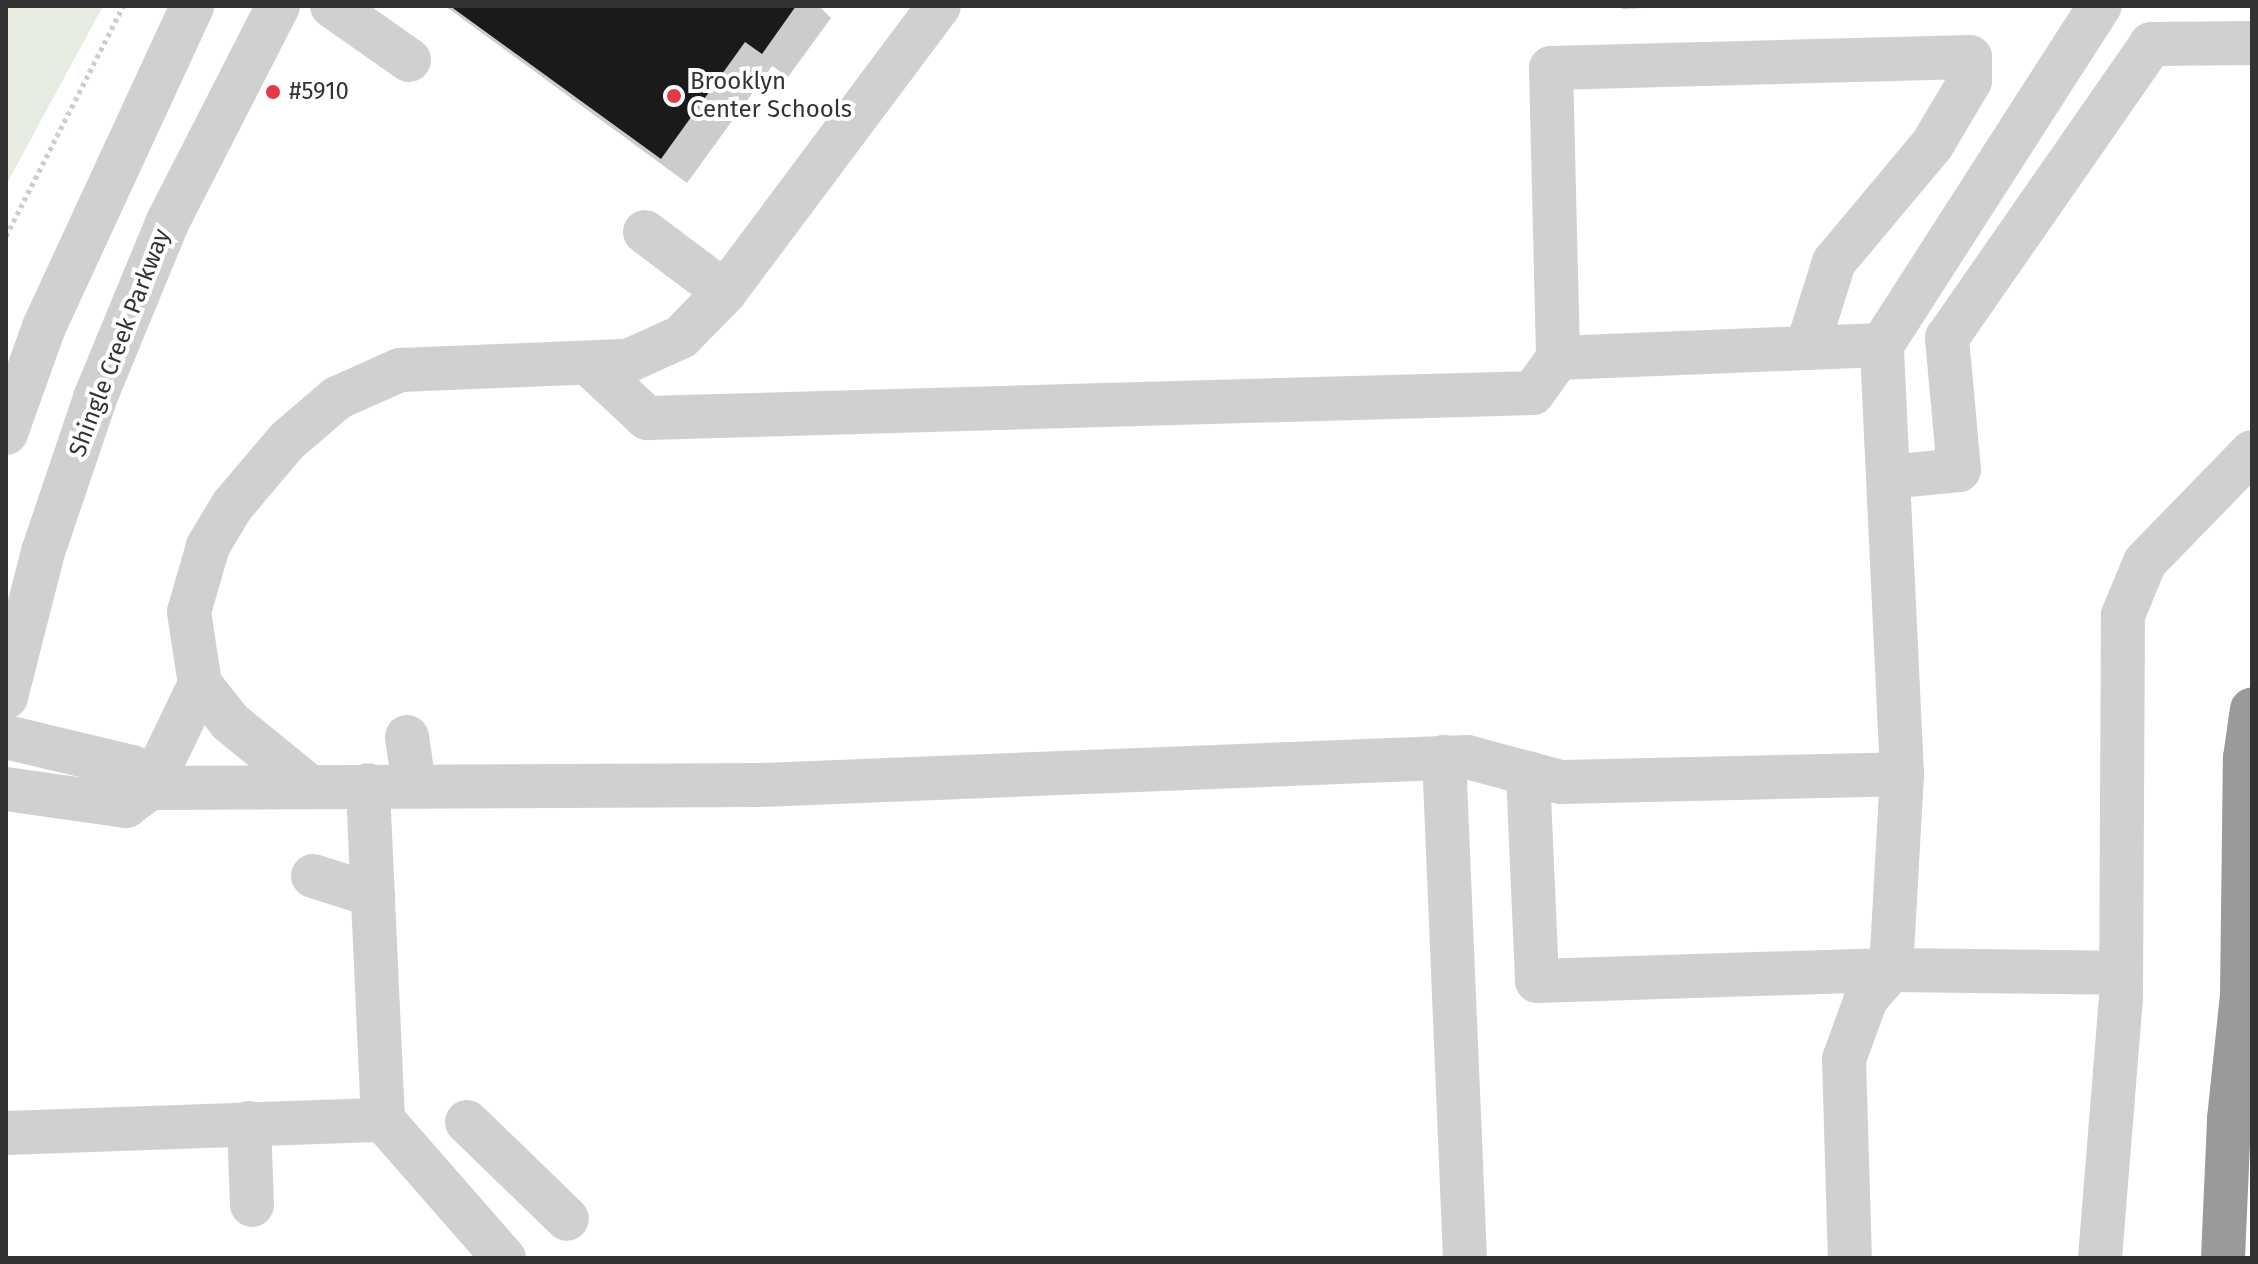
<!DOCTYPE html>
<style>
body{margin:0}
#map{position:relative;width:2258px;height:1264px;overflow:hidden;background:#fff;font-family:"Fira Sans",sans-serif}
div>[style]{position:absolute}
.green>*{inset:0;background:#e6ecdf}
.shadow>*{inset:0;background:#0003}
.building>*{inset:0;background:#1a1a1a}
.path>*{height:5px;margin-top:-2.5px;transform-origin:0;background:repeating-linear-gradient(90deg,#cdcdcd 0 4px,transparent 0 8px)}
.minor>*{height:44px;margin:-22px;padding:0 22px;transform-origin:22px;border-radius:22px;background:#d0d0d0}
.highway>*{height:44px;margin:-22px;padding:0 22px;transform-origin:22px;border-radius:22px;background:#9a9a9a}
.dots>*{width:22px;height:22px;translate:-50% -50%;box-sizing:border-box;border:4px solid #fff;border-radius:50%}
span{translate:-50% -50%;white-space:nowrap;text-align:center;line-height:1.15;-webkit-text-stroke:8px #fff;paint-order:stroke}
.poi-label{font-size:24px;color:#333}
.left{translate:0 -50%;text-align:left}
.street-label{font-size:24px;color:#333}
.frame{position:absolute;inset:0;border:8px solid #333;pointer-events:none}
</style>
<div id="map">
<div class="green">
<div style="clip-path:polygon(6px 6px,103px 6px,6px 185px)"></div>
</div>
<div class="shadow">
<div style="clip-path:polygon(445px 6px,819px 6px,831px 18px,788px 77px,772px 66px,687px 183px)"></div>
<div style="clip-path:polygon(1619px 6px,1685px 6px,1623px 9px)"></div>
</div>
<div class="building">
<div style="clip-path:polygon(450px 6px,796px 6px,762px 54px,745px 42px,661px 159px)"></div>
</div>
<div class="path">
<div style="left:6px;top:236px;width:258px;rotate:-63deg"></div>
</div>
<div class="minor">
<div style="left:332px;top:6px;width:94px;rotate:35deg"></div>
<div style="left:645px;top:232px;width:100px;rotate:36.9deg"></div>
<div style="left:1807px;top:348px;width:90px;rotate:-72.6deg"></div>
<div style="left:1834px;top:262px;width:153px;rotate:-50.1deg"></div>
<div style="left:1932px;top:145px;width:74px;rotate:-59.3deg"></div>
<div style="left:1970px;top:81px;width:24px;rotate:-90deg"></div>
<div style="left:1970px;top:57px;width:419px;rotate:178.5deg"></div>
<div style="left:1551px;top:68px;width:290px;rotate:88.6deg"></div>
<div style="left:1558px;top:358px;width:249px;rotate:-2.3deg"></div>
<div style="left:1807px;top:348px;width:75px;rotate:-2.3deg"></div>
<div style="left:588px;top:363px;width:81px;rotate:43deg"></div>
<div style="left:647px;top:418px;width:886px;rotate:-1.62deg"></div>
<div style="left:1533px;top:393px;width:43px;rotate:-54.5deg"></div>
<div style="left:6px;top:433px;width:113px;rotate:-70.3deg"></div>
<div style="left:44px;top:327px;width:353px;rotate:-65.2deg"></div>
<div style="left:1888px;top:477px;width:71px;rotate:-5.6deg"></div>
<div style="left:1959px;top:470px;width:133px;rotate:-95.2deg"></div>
<div style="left:1947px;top:338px;width:358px;rotate:-55.2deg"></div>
<div style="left:2151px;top:44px;width:101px;rotate:-0.6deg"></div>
<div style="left:200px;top:684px;width:48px;rotate:51.7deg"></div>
<div style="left:230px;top:722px;width:98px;rotate:39.2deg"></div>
<div style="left:6px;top:697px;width:150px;rotate:-75.7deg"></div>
<div style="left:43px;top:552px;width:163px;rotate:-71.3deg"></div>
<div style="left:95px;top:398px;width:189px;rotate:-67.6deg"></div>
<div style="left:167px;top:223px;width:244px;rotate:-62.9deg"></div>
<div style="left:6px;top:737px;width:130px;rotate:13.4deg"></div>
<div style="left:132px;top:767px;width:28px;rotate:49deg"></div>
<div style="left:407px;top:737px;width:49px;rotate:81.7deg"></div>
<div style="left:1444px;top:757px;width:501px;rotate:87.6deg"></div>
<div style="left:1528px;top:773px;width:208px;rotate:87.5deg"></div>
<div style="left:1537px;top:981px;width:354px;rotate:-1.8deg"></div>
<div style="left:1891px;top:970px;width:38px;rotate:131deg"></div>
<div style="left:1866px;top:999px;width:64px;rotate:110.1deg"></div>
<div style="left:1844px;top:1059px;width:199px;rotate:88.3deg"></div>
<div style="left:1902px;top:774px;width:196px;rotate:93.2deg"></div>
<div style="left:1891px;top:970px;width:230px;rotate:0.7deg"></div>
<div style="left:150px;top:788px;width:610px;rotate:-0.28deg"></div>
<div style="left:760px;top:785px;width:708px;rotate:-2.27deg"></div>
<div style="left:1467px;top:757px;width:97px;rotate:14.9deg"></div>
<div style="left:1561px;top:782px;width:341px;rotate:-1.3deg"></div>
<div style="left:1902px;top:774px;width:429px;rotate:-92.7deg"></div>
<div style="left:1882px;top:345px;width:403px;rotate:-57.3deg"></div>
<div style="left:6px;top:789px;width:121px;rotate:8.1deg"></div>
<div style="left:126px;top:806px;width:30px;rotate:-37deg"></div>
<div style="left:150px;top:788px;width:115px;rotate:-64.3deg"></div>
<div style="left:200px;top:684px;width:73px;rotate:-98.7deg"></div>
<div style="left:189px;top:612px;width:69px;rotate:-73.9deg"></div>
<div style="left:208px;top:546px;width:47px;rotate:-59deg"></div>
<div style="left:232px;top:506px;width:85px;rotate:-49.8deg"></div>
<div style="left:287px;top:441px;width:66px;rotate:-40.7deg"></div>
<div style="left:337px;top:398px;width:69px;rotate:-24deg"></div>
<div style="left:400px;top:370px;width:228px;rotate:-2.3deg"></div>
<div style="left:628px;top:361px;width:58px;rotate:-24.4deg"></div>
<div style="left:681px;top:337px;width:63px;rotate:-45.6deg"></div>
<div style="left:725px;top:292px;width:357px;rotate:-53.2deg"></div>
<div style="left:313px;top:876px;width:63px;rotate:17.6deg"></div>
<div style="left:383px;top:1120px;width:184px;rotate:48.8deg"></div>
<div style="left:467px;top:1122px;width:139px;rotate:44.1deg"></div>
<div style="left:249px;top:1123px;width:82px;rotate:87.9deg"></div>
<div style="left:6px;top:1133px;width:377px;rotate:-2deg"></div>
<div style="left:383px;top:1120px;width:335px;rotate:-92.6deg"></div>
<div style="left:2100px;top:1258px;width:264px;rotate:-85.4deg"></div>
<div style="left:2121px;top:995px;width:380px;rotate:-89.7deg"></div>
<div style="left:2123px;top:615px;width:57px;rotate:-67.5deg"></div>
<div style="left:2145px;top:562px;width:153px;rotate:-45.8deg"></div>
</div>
<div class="highway">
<div style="left:2223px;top:1258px;width:139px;rotate:-87.5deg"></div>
<div style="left:2229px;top:1119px;width:125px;rotate:-84deg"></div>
<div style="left:2242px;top:995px;width:237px;rotate:-89.3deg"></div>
<div style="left:2245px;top:758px;width:49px;rotate:-81.9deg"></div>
</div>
<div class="dots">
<div style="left:273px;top:92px;background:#e63946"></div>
<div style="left:674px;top:96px;background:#e63946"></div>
</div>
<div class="poi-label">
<span class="left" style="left:690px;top:96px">Brooklyn<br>Center Schools</span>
<span class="left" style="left:289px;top:92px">#5910</span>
</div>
<div class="street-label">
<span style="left:120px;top:343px;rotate:-69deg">Shingle Creek Parkway</span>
</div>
<div class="frame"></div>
</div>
